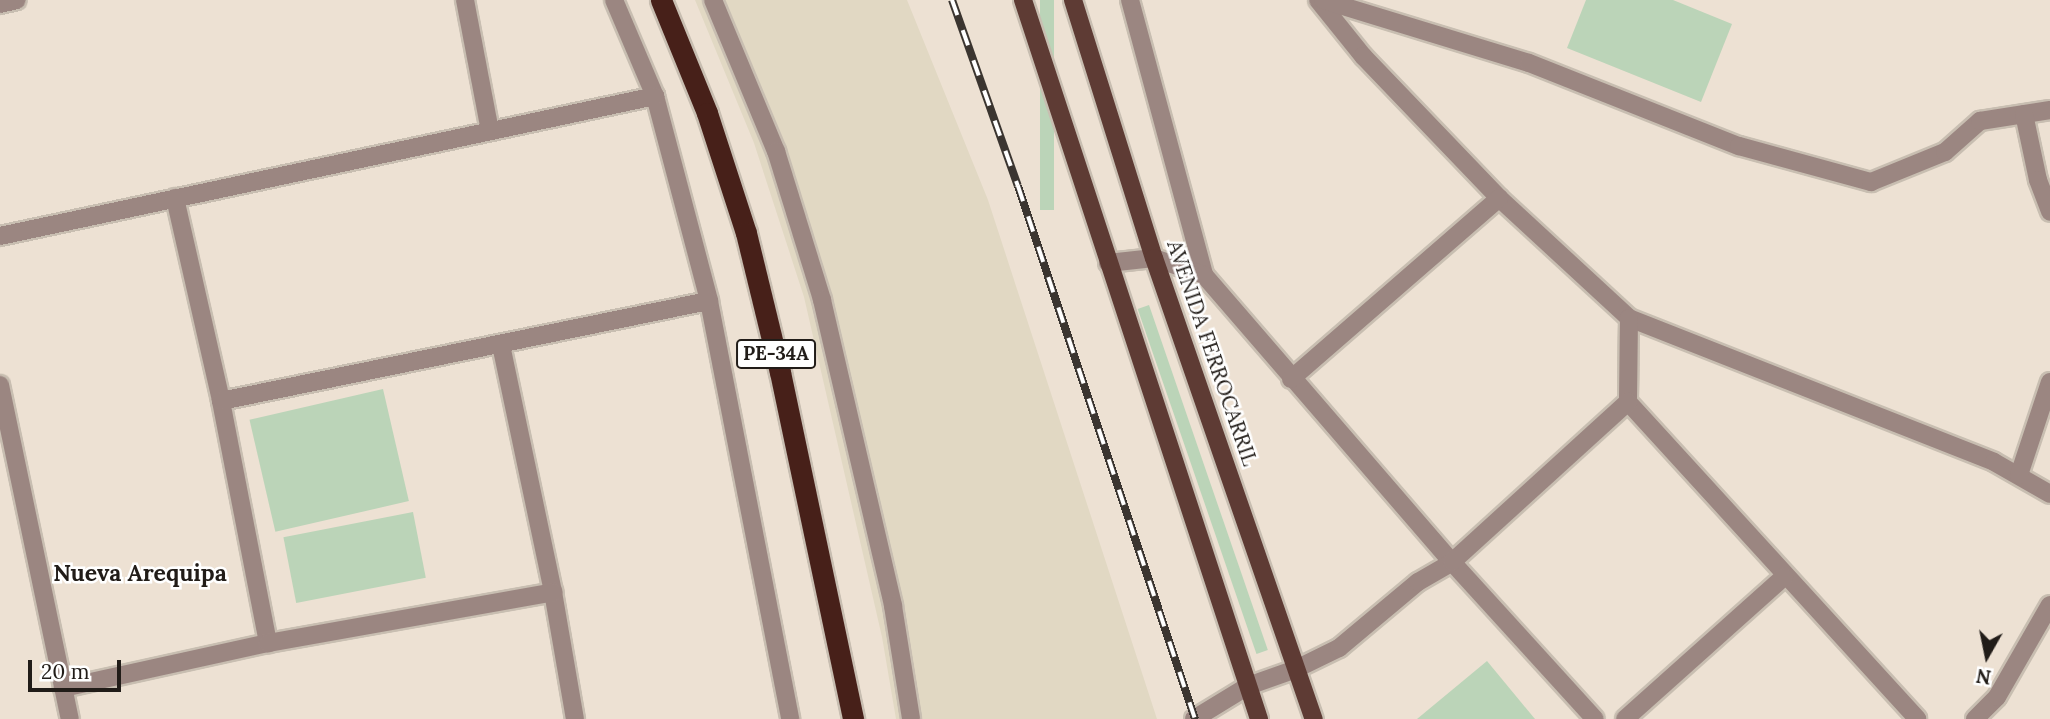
<!DOCTYPE html>
<style>
body{margin:0}
#map{position:relative;width:2050px;height:719px;overflow:hidden;background:#ede1d3;font-family:Lora,serif}
div>[style]{position:absolute}
.commercial>*{inset:0;background:#e1d8c3}
.green>*{inset:0;background:#bbd4b8;transform-origin:0 0}
.roads{filter:drop-shadow(2px 0 #c8beb1) drop-shadow(-2px 0 #c8beb1) drop-shadow(0 2px #c8beb1) drop-shadow(0 -2px #c8beb1)}
.minor>*{height:18px;margin:-9px;padding:0 9px;transform-origin:9px;border-radius:9px;background:#9b8681}
.major>*{height:18px;margin:-9px;padding:0 9px;transform-origin:9px;border-radius:9px;background:#5e3b34}
.highway>*{height:21px;margin:-10.5px;padding:0 10.5px;transform-origin:10.5px;border-radius:10.5px;background:#472019}
.rail>*{height:8px;margin-top:-4px;transform-origin:0;background:repeating-linear-gradient(90deg,#fff 0 16px,#3b3530 0 32px);box-sizing:border-box;border-block:2px solid #3b3530}
span{translate:-50% -50%;white-space:nowrap;text-align:center;line-height:1.15;-webkit-text-stroke:5px #fff;paint-order:stroke}
.shield-label span{padding:2px 5px;background:#fff;border:2px solid;border-radius:5px;-webkit-text-stroke-width:0}
.shield-label{font-size:19px;color:#211c18;font-weight:700}
.street-label{font-size:21px;color:#211c18}
.neighbourhood-label{font-size:23px;color:#211c18;font-weight:700}
.north{position:absolute;left:1952px;top:621px;width:70px;height:70px;-webkit-text-stroke:5px #fff;paint-order:stroke;rotate:189deg;font-size:19px;font-weight:700;line-height:28px;text-align:center;color:#211c18}
.north::after{content:'';display:block;margin:auto;width:24px;height:32px;background:#211c18;clip-path:polygon(50% 0,100% 100%,50% 72%,0 100%)}
.scale{position:absolute;left:28px;top:660px;width:93px;height:32px;box-sizing:border-box;border:4px solid #211c18;border-top:0;padding-left:9px;font-size:21px;line-height:24px;white-space:nowrap;color:#211c18;-webkit-text-stroke:5px #fff;paint-order:stroke}
</style>
<div id="map">
<div class="commercial">
<div style="clip-path:polygon(695px 0,907px 0,988px 200px,1157px 719px,896px 719px,882px 637px,804px 297px,754px 143px)"></div>
</div>
<div class="green">
<div style="left:1040px;top:0;width:14px;height:210px"></div>
<div style="clip-path:polygon(1586px 0,1673px 0,1732px 24px,1701px 102px,1567px 48px)"></div>
<div style="left:1149px;top:305px;width:365px;height:12px;rotate:71deg"></div>
<div style="left:383px;top:389px;width:115px;height:137px;rotate:77deg"></div>
<div style="left:413px;top:512px;width:67px;height:132px;rotate:79deg"></div>
<div style="clip-path:polygon(1487px 661px,1535px 719px,1417px 719px)"></div>
</div>
<div class="roads">
<div class="minor">
<div style="left:465px;top:0;width:133px;rotate:79.2deg"></div>
<div style="left:614px;top:0;width:104px;rotate:66.9deg"></div>
<div style="left:655px;top:96px;width:212px;rotate:75.2deg"></div>
<div style="left:709px;top:301px;width:426px;rotate:79deg"></div>
<div style="left:713px;top:0;width:164px;rotate:67.4deg"></div>
<div style="left:776px;top:151px;width:156px;rotate:72.8deg"></div>
<div style="left:822px;top:300px;width:314px;rotate:76.9deg"></div>
<div style="left:893px;top:606px;width:114px;rotate:80.9deg"></div>
<div style="left:1130px;top:0;width:285px;rotate:74.9deg"></div>
<div style="left:1318px;top:0;width:72px;rotate:51.2deg"></div>
<div style="left:1363px;top:56px;width:197px;rotate:46.2deg"></div>
<div style="left:1499px;top:198px;width:177px;rotate:42.7deg"></div>
<div style="left:1629px;top:318px;width:392px;rotate:21.5deg"></div>
<div style="left:1994px;top:462px;width:64px;rotate:29.7deg"></div>
<div style="left:1323px;top:0;width:215px;rotate:17deg"></div>
<div style="left:1529px;top:63px;width:226px;rotate:21.6deg"></div>
<div style="left:1739px;top:146px;width:137px;rotate:15.3deg"></div>
<div style="left:1871px;top:182px;width:80px;rotate:-22.1deg"></div>
<div style="left:1945px;top:152px;width:47px;rotate:-41.5deg"></div>
<div style="left:1980px;top:121px;width:71px;rotate:-8.9deg"></div>
<div style="left:0;top:4px;width:17px;rotate:-13deg"></div>
<div style="left:2024px;top:114px;width:67px;rotate:78deg"></div>
<div style="left:2038px;top:180px;width:34px;rotate:69deg"></div>
<div style="left:175px;top:198px;width:208px;rotate:77.2deg"></div>
<div style="left:221px;top:401px;width:247px;rotate:79deg"></div>
<div style="left:0;top:236px;width:670px;rotate:-12.06deg"></div>
<div style="left:1108px;top:263px;width:46px;rotate:-6.2deg"></div>
<div style="left:1154px;top:258px;width:53px;rotate:18.8deg"></div>
<div style="left:1204px;top:275px;width:379px;rotate:49.2deg"></div>
<div style="left:1452px;top:562px;width:212px;rotate:47.7deg"></div>
<div style="left:1629px;top:318px;width:84px;rotate:90.7deg"></div>
<div style="left:1628px;top:402px;width:429px;rotate:47.6deg"></div>
<div style="left:501px;top:345px;width:252px;rotate:78.1deg"></div>
<div style="left:553px;top:592px;width:129px;rotate:80.2deg"></div>
<div style="left:1291px;top:379px;width:276px;rotate:-41deg"></div>
<div style="left:0;top:385px;width:341px;rotate:78.2deg"></div>
<div style="left:221px;top:401px;width:498px;rotate:-11.6deg"></div>
<div style="left:2019px;top:475px;width:98px;rotate:-71.6deg"></div>
<div style="left:63px;top:688px;width:210px;rotate:-12.4deg"></div>
<div style="left:268px;top:643px;width:290px;rotate:-10.1deg"></div>
<div style="left:1194px;top:719px;width:63px;rotate:-31.4deg"></div>
<div style="left:1248px;top:686px;width:51px;rotate:-19.5deg"></div>
<div style="left:1296px;top:669px;width:48px;rotate:-26deg"></div>
<div style="left:1339px;top:648px;width:103px;rotate:-39.9deg"></div>
<div style="left:1418px;top:582px;width:39px;rotate:-30deg"></div>
<div style="left:1452px;top:562px;width:238px;rotate:-42.3deg"></div>
<div style="left:1625px;top:719px;width:213px;rotate:-41.8deg"></div>
<div style="left:1975px;top:719px;width:31px;rotate:-45deg"></div>
<div style="left:1997px;top:697px;width:106px;rotate:-60.1deg"></div>
</div>
<div class="major">
<div style="left:1023px;top:0;width:757px;rotate:71.83deg"></div>
<div style="left:1073px;top:0;width:270px;rotate:72.6deg"></div>
<div style="left:1154px;top:258px;width:488px;rotate:70.9deg"></div>
</div>
<div class="highway">
<div style="left:661px;top:0;width:122px;rotate:67.8deg"></div>
<div style="left:707px;top:113px;width:126px;rotate:72deg"></div>
<div style="left:746px;top:233px;width:143px;rotate:76.3deg"></div>
<div style="left:780px;top:372px;width:355px;rotate:78.1deg"></div>
</div>
</div>
<div class="rail">
<div style="left:952px;top:0;width:197px;rotate:70.5deg"></div>
<div style="left:1018px;top:186px;width:562px;rotate:71.63deg"></div>
</div>
<div class="shield-label">
<span style="left:776px;top:354px">PE-34A</span>
</div>
<div class="street-label">
<span style="left:1212px;top:353px;rotate:71deg">AVENIDA FERROCARRIL</span>
</div>
<div class="neighbourhood-label">
<span style="left:140px;top:573px">Nueva Arequipa</span>
</div>
<div class="north">N</div>
<div class="scale">20 m</div>
</div>
